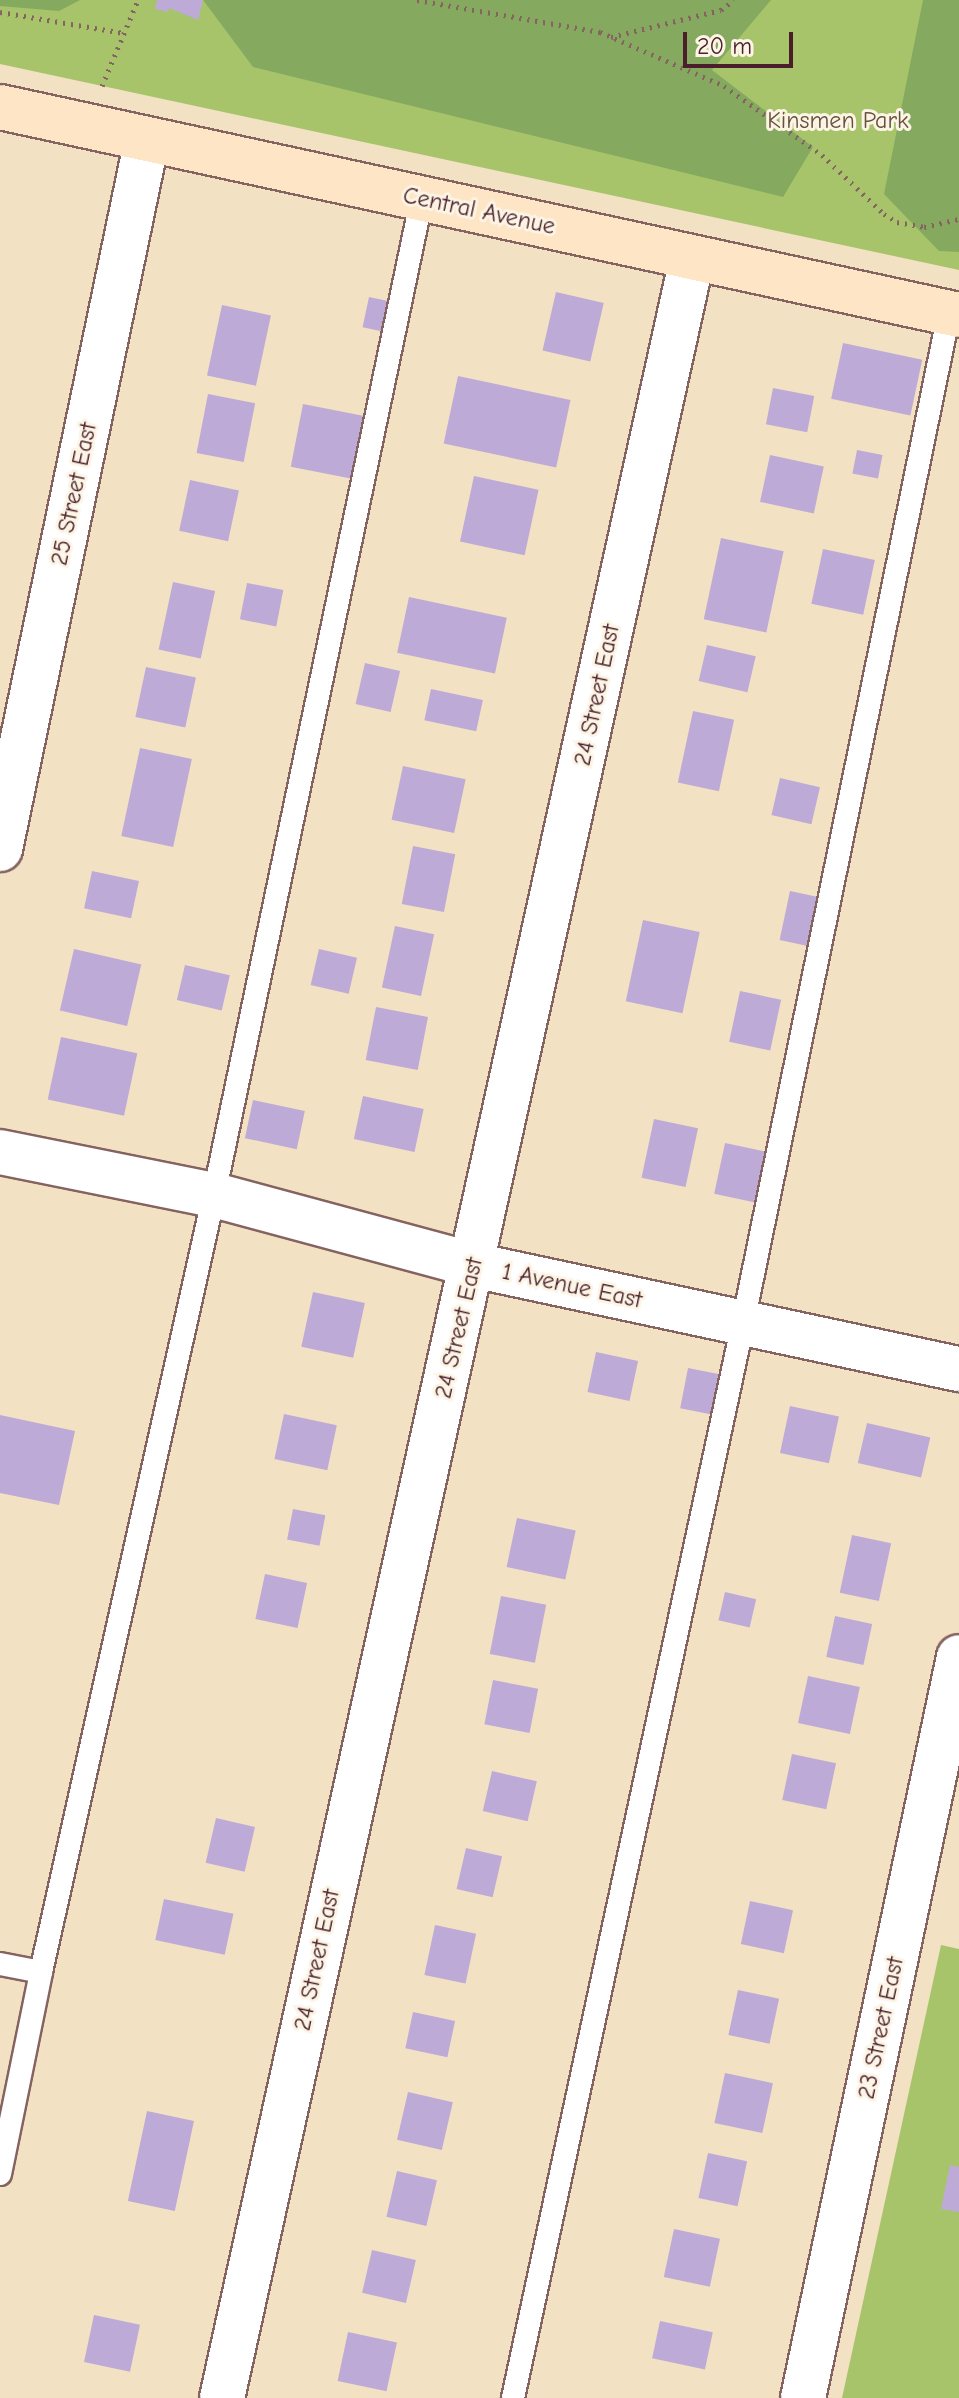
<!DOCTYPE html>
<style>
body{margin:0}
#map{position:relative;width:959px;height:2398px;overflow:hidden;background:#f3e1c3;font-family:"Comic Neue",sans-serif}
div>[style]{position:absolute}
.green>*{inset:0;background:#a7c46b}
.forest>*{inset:0;background:#85aa5f}
.building>*{inset:0;background:#bdaad7;transform-origin:0 0}
.path>*{height:5px;margin-top:-2.5px;transform-origin:0;background:repeating-linear-gradient(90deg,#856360 0 2px,transparent 0 8px)}
.roads{filter:drop-shadow(2px 0 #856360) drop-shadow(-2px 0 #856360) drop-shadow(0 2px #856360) drop-shadow(0 -2px #856360)}
.lane>*{height:22px;margin:-11px;padding:0 11px;transform-origin:11px;border-radius:11px;background:#fff}
.street>*{height:44px;margin:-22px;padding:0 22px;transform-origin:22px;border-radius:22px;background:#fff}
.secondary>*{height:44px;margin:-22px;padding:0 22px;transform-origin:22px;border-radius:22px;background:#fde5c5}
span{translate:-50% -50%;white-space:nowrap;text-align:center;line-height:1.15;-webkit-text-stroke:6px #fcf5e5;paint-order:stroke}
.park-label{font-size:24px;color:#66513e}
.street-label{font-size:24px;color:#4a1f2b}
.scale{position:absolute;left:683px;top:32px;width:110px;height:36px;box-sizing:border-box;border:4px solid #4a1f2b;border-top:0;padding-left:10px;font-size:24px;line-height:28px;white-space:nowrap;color:#4a1f2b;-webkit-text-stroke:6px #fcf5e5;paint-order:stroke}
</style>
<div id="map">
<div class="green">
<div style="clip-path:polygon(0 0,959px 0,959px 270px,0 64px)"></div>
<div style="clip-path:polygon(941px 1945px,959px 1949px,959px 2398px,842px 2398px)"></div>
</div>
<div class="forest">
<div style="clip-path:polygon(0 0,80px 0,59px 11px,0 6px)"></div>
<div style="clip-path:polygon(203px 0,771px 0,712px 70px,813px 147px,783px 197px,253px 67px)"></div>
<div style="clip-path:polygon(923px 0,959px 0,959px 252px,939px 251px,884px 194px)"></div>
</div>
<div class="building">
<div style="clip-path:polygon(157px 0,203px 0,198px 20px,169px 8px,168px 12px,155px 9px)"></div>
<div style="left:556px;top:292px;width:49px;height:60px;rotate:13deg"></div>
<div style="left:369px;top:297px;width:29px;height:31px;rotate:12deg"></div>
<div style="left:222px;top:305px;width:50px;height:72px;rotate:12deg"></div>
<div style="left:843px;top:343px;width:81px;height:57px;rotate:12deg"></div>
<div style="left:458px;top:376px;width:115px;height:69px;rotate:12deg"></div>
<div style="left:773px;top:388px;width:42px;height:37px;rotate:11deg"></div>
<div style="left:208px;top:394px;width:48px;height:60px;rotate:11deg"></div>
<div style="left:303px;top:404px;width:61px;height:64px;rotate:11deg"></div>
<div style="left:857px;top:450px;width:26px;height:24px;rotate:11deg"></div>
<div style="left:770px;top:455px;width:55px;height:48px;rotate:12deg"></div>
<div style="left:474px;top:476px;width:66px;height:67px;rotate:12deg"></div>
<div style="left:190px;top:480px;width:50px;height:52px;rotate:12deg"></div>
<div style="left:721px;top:538px;width:64px;height:83px;rotate:12deg"></div>
<div style="left:823px;top:549px;width:53px;height:56px;rotate:12deg"></div>
<div style="left:173px;top:582px;width:43px;height:69px;rotate:12deg"></div>
<div style="left:247px;top:583px;width:37px;height:37px;rotate:11deg"></div>
<div style="left:409px;top:597px;width:100px;height:57px;rotate:12deg"></div>
<div style="left:707px;top:645px;width:50px;height:37px;rotate:13deg"></div>
<div style="left:365px;top:663px;width:36px;height:42px;rotate:13deg"></div>
<div style="left:146px;top:667px;width:51px;height:51px;rotate:12deg"></div>
<div style="left:431px;top:689px;width:53px;height:32px;rotate:12deg"></div>
<div style="left:693px;top:711px;width:42px;height:73px;rotate:12deg"></div>
<div style="left:140px;top:748px;width:53px;height:90px;rotate:12deg"></div>
<div style="left:403px;top:766px;width:64px;height:55px;rotate:12deg"></div>
<div style="left:780px;top:778px;width:41px;height:38px;rotate:13deg"></div>
<div style="left:413px;top:846px;width:43px;height:59px;rotate:11deg"></div>
<div style="left:92px;top:871px;width:48px;height:38px;rotate:12deg"></div>
<div style="left:790px;top:891px;width:30px;height:50px;rotate:12deg"></div>
<div style="left:643px;top:920px;width:58px;height:83px;rotate:12deg"></div>
<div style="left:395px;top:926px;width:40px;height:63px;rotate:12deg"></div>
<div style="left:74px;top:949px;width:69px;height:63px;rotate:13deg"></div>
<div style="left:319px;top:949px;width:39px;height:37px;rotate:13deg"></div>
<div style="left:185px;top:965px;width:46px;height:36px;rotate:13deg"></div>
<div style="left:740px;top:991px;width:42px;height:52px;rotate:12deg"></div>
<div style="left:376px;top:1007px;width:53px;height:54px;rotate:11deg"></div>
<div style="left:61px;top:1037px;width:78px;height:64px;rotate:12deg"></div>
<div style="left:363px;top:1096px;width:62px;height:44px;rotate:12deg"></div>
<div style="left:253px;top:1100px;width:53px;height:39px;rotate:12deg"></div>
<div style="left:654px;top:1119px;width:45px;height:60px;rotate:12deg"></div>
<div style="left:725px;top:1143px;width:42px;height:52px;rotate:12deg"></div>
<div style="left:313px;top:1292px;width:53px;height:56px;rotate:12deg"></div>
<div style="left:596px;top:1352px;width:43px;height:41px;rotate:12deg"></div>
<div style="left:688px;top:1368px;width:31px;height:41px;rotate:11deg"></div>
<div style="left:790px;top:1406px;width:50px;height:48px;rotate:12deg"></div>
<div style="left:284px;top:1414px;width:54px;height:46px;rotate:12deg"></div>
<div style="clip-path:polygon(0 1415px,75px 1431px,59px 1505px,0 1493px)"></div>
<div style="left:867px;top:1423px;width:65px;height:41px;rotate:13deg"></div>
<div style="left:293px;top:1509px;width:33px;height:31px;rotate:11deg"></div>
<div style="left:517px;top:1518px;width:60px;height:50px;rotate:12deg"></div>
<div style="left:852px;top:1535px;width:40px;height:59px;rotate:12deg"></div>
<div style="left:265px;top:1574px;width:43px;height:46px;rotate:12deg"></div>
<div style="left:725px;top:1592px;width:32px;height:29px;rotate:13deg"></div>
<div style="left:501px;top:1596px;width:46px;height:59px;rotate:11deg"></div>
<div style="left:835px;top:1616px;width:38px;height:42px;rotate:12deg"></div>
<div style="left:808px;top:1676px;width:53px;height:48px;rotate:12deg"></div>
<div style="left:493px;top:1680px;width:46px;height:45px;rotate:11deg"></div>
<div style="left:792px;top:1754px;width:45px;height:47px;rotate:12deg"></div>
<div style="left:492px;top:1771px;width:46px;height:41px;rotate:13deg"></div>
<div style="left:216px;top:1818px;width:40px;height:46px;rotate:13deg"></div>
<div style="left:466px;top:1848px;width:37px;height:42px;rotate:13deg"></div>
<div style="left:164px;top:1899px;width:71px;height:42px;rotate:12deg"></div>
<div style="left:750px;top:1901px;width:44px;height:44px;rotate:12deg"></div>
<div style="left:435px;top:1925px;width:42px;height:51px;rotate:12deg"></div>
<div style="left:738px;top:1990px;width:42px;height:46px;rotate:12deg"></div>
<div style="left:413px;top:2012px;width:43px;height:37px;rotate:12deg"></div>
<div style="left:725px;top:2073px;width:49px;height:51px;rotate:12deg"></div>
<div style="left:408px;top:2092px;width:46px;height:49px;rotate:13deg"></div>
<div style="left:147px;top:2111px;width:48px;height:92px;rotate:12deg"></div>
<div style="left:708px;top:2153px;width:40px;height:46px;rotate:12deg"></div>
<div style="clip-path:polygon(950px 2165px,959px 2167px,959px 2212px,941px 2209px)"></div>
<div style="left:397px;top:2171px;width:41px;height:47px;rotate:13deg"></div>
<div style="left:674px;top:2229px;width:47px;height:49px;rotate:12deg"></div>
<div style="left:372px;top:2250px;width:45px;height:44px;rotate:13deg"></div>
<div style="left:94px;top:2315px;width:47px;height:48px;rotate:12deg"></div>
<div style="left:660px;top:2321px;width:54px;height:38px;rotate:12deg"></div>
<div style="left:348px;top:2332px;width:50px;height:50px;rotate:12deg"></div>
</div>
<div class="path">
<div style="left:417px;top:0;width:186px;rotate:9.9deg"></div>
<div style="left:600px;top:32px;width:135px;rotate:23.5deg"></div>
<div style="left:724px;top:86px;width:120px;rotate:35.1deg"></div>
<div style="left:822px;top:155px;width:86px;rotate:43.6deg"></div>
<div style="left:884px;top:214px;width:15px;rotate:32deg"></div>
<div style="left:897px;top:222px;width:27px;rotate:10deg"></div>
<div style="left:924px;top:227px;width:36px;rotate:-13deg"></div>
<div style="left:0;top:12px;width:126px;rotate:9.6deg"></div>
<div style="left:611px;top:37px;width:113px;rotate:-13.8deg"></div>
<div style="left:721px;top:10px;width:16px;rotate:-38deg"></div>
<div style="left:102px;top:86px;width:93px;rotate:-67.3deg"></div>
</div>
<div class="roads">
<div class="lane">
<div style="left:0;top:1964px;width:42px;rotate:11deg"></div>
<div style="left:0;top:2174px;width:206px;rotate:-78.5deg"></div>
<div style="left:41px;top:1972px;width:796px;rotate:-77.45deg"></div>
<div style="left:214px;top:1195px;width:1018px;rotate:-78.22deg"></div>
<div style="left:513px;top:2398px;width:1099px;rotate:-77.92deg"></div>
<div style="left:743px;top:1323px;width:1031px;rotate:-78.47deg"></div>
</div>
<div class="street">
<div style="left:0;top:849px;width:725px;rotate:-78.3deg"></div>
<div style="left:0;top:1152px;width:218px;rotate:11.4deg"></div>
<div style="left:214px;top:1195px;width:268px;rotate:15.1deg"></div>
<div style="left:473px;top:1265px;width:497px;rotate:12.1deg"></div>
<div style="left:222px;top:2398px;width:2191px;rotate:-77.61deg"></div>
<div style="left:803px;top:2398px;width:757px;rotate:-78.11deg"></div>
</div>
<div class="secondary">
<div style="left:0;top:107px;width:981px;rotate:12.24deg"></div>
</div>
</div>
<div class="park-label">
<span style="left:838px;top:121px">Kinsmen Park</span>
</div>
<div class="street-label">
<span style="left:479px;top:211px;rotate:12deg">Central Avenue</span>
<span style="left:74px;top:494px;rotate:-78deg">25 Street East</span>
<span style="left:597px;top:695px;rotate:-78deg">24 Street East</span>
<span style="left:572px;top:1286px;rotate:12deg">1 Avenue East</span>
<span style="left:459px;top:1328px;rotate:-77deg">24 Street East</span>
<span style="left:317px;top:1960px;rotate:-78deg">24 Street East</span>
<span style="left:881px;top:2028px;rotate:-78deg">23 Street East</span>
</div>
<div class="scale">20 m</div>
</div>
